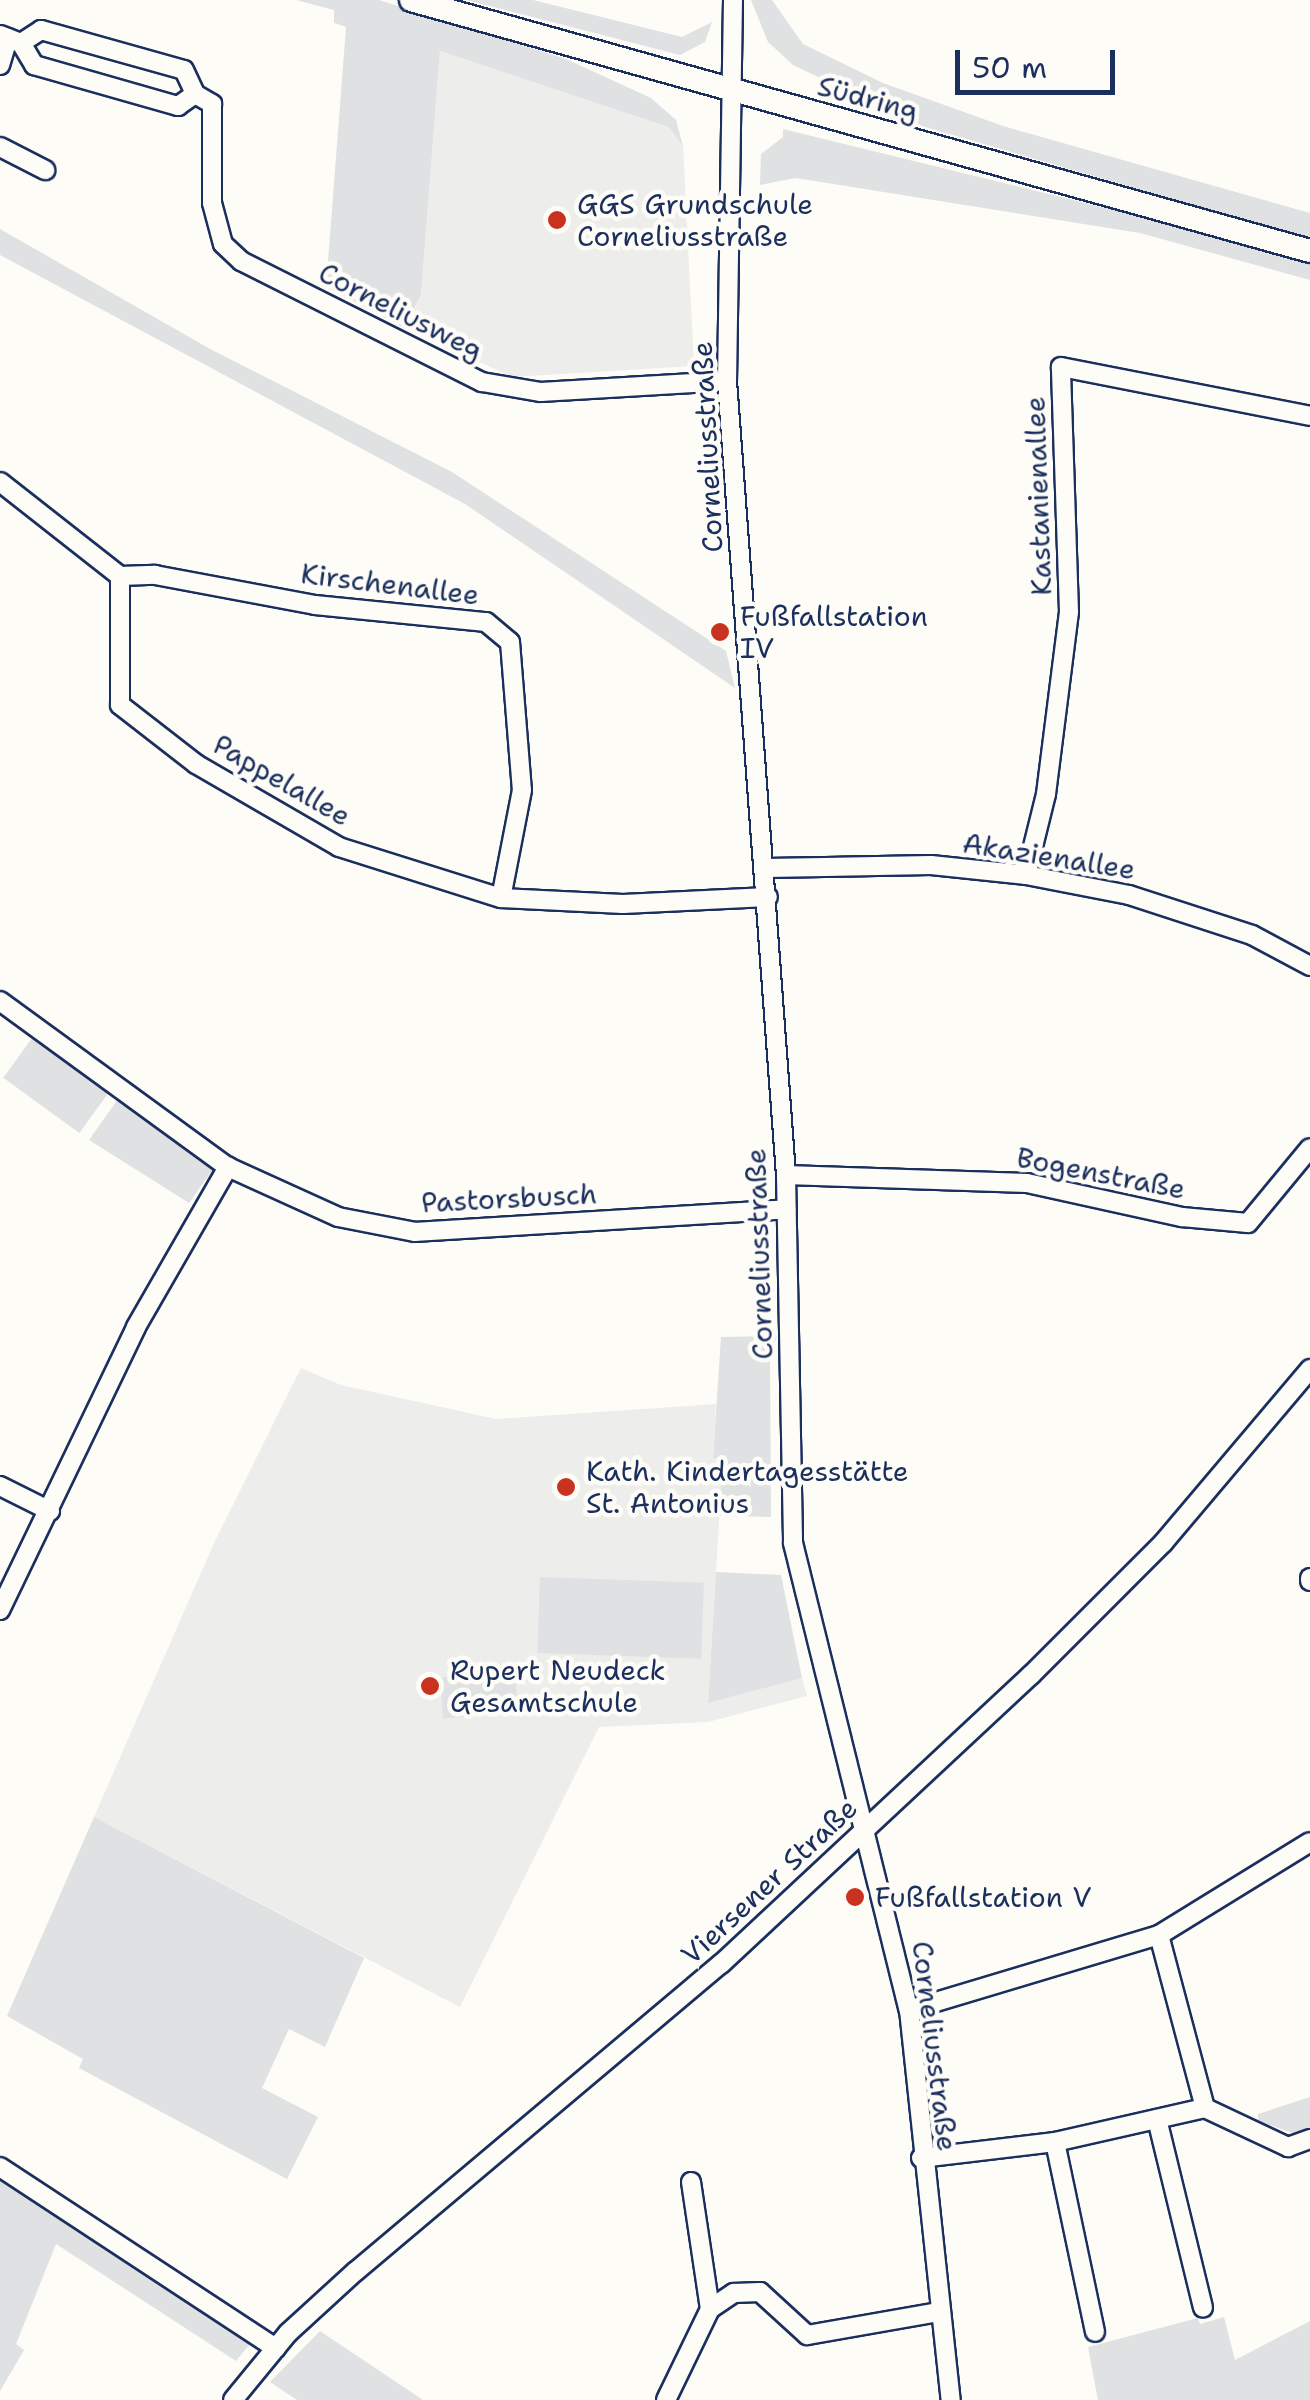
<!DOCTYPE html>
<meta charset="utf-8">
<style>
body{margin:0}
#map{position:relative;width:1310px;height:2400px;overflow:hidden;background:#fdfcf7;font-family:"Shantell Sans",sans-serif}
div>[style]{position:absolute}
.built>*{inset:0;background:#edeeec}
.green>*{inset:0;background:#e0e1e3;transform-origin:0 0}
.roads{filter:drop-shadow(2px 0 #1b2f5e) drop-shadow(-2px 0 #1b2f5e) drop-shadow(0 2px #1b2f5e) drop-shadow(0 -2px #1b2f5e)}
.street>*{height:18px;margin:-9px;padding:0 9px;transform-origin:9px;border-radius:9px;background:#fdfcf7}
.secondary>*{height:22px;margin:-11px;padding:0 11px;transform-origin:11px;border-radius:11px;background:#fdfcf7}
.dots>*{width:28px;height:28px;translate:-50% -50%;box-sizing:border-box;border:5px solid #fdfcf7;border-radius:50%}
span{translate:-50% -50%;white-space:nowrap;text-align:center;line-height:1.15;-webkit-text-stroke:9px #fdfcf7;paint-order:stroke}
.street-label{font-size:28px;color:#1b2f5e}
.poi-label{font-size:28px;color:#1b2f5e}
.left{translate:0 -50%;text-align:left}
.scale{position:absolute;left:955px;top:50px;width:160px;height:45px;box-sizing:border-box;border:5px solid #1b2f5e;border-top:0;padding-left:12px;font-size:30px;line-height:35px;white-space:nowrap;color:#1b2f5e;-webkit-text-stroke:8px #fdfcf7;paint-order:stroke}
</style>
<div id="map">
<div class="built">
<div style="clip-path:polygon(440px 51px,669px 126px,683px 146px,694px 366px,512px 377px,405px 328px,421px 295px)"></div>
<div style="clip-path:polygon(301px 1368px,341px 1385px,496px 1419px,716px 1404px,713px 1457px,723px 1458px,708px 1702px,802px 1678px,807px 1696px,708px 1722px,599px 1727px,460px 2007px,94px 1817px,214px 1543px)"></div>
</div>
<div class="green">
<div style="clip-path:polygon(296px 0,379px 0,566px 59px,651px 98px,676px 120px,683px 146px,669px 127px,440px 51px,421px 295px,404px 328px,326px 287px,346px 27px,334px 23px,334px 10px)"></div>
<div style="clip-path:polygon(466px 0,533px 0,682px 37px,712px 22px,705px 42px,680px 55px)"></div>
<div style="clip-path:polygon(751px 0,772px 0,803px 44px,883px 83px,1003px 126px,1310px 213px,1310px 239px,922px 126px,793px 65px,768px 42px)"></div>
<div style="clip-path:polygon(783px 129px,1221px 236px,1310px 262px,1310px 280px,1140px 233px,796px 178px,760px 185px,761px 154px,783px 137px)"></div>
<div style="clip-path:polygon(0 229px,212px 350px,452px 472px,726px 651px,735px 688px,465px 504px,0 255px)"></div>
<div style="left:35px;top:1034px;width:94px;height:54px;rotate:36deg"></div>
<div style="clip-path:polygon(120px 1096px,211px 1161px,214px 1168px,189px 1203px,89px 1140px)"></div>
<div style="clip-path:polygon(777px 1336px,770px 1355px,771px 1517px,719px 1516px,723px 1459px,713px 1458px,721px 1337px)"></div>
<div style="clip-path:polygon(716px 1572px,781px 1575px,802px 1678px,708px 1703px)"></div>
<div style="left:540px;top:1577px;width:164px;height:76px;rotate:2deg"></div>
<div style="left:515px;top:1672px;width:41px;height:75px;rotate:86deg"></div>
<div style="clip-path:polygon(94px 1817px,364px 1958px,325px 2047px,289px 2029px,262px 2088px,318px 2117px,287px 2179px,79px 2068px,83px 2059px,7px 2016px)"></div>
<div style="clip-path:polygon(1310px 2097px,1310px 2128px,1293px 2133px,1258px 2121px,1258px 2114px)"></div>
<div style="clip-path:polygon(0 2181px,250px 2344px,236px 2361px,56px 2244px,16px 2344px,24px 2350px,0 2391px)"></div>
<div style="clip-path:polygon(1224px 2317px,1235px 2360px,1310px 2321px,1310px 2400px,1098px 2400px,1088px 2347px,1198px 2318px,1200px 2324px)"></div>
<div style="clip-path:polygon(320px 2331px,423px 2400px,297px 2400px,270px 2382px)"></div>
</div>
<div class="roads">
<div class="street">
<div style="left:733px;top:0;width:381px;rotate:90.9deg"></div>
<div style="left:727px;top:381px;width:796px;rotate:85.75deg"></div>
<div style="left:786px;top:1175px;width:368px;rotate:88.9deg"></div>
<div style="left:793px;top:1543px;width:481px;rotate:76.1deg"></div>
<div style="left:909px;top:2010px;width:392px;rotate:83.9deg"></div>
<div style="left:0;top:35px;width:22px;rotate:21deg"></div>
<div style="left:21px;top:43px;width:26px;rotate:59deg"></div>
<div style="left:34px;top:65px;width:150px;rotate:15.9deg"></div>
<div style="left:178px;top:106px;width:21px;rotate:-35deg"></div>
<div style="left:21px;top:43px;width:24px;rotate:-33deg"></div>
<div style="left:41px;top:30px;width:148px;rotate:15.6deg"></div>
<div style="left:184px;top:70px;width:26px;rotate:65deg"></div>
<div style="left:195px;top:94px;width:20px;rotate:30deg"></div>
<div style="left:212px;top:104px;width:99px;rotate:90deg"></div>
<div style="left:212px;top:203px;width:42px;rotate:75deg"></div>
<div style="left:223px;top:244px;width:25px;rotate:43deg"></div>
<div style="left:241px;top:261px;width:270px;rotate:26.7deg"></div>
<div style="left:482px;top:382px;width:60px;rotate:9.6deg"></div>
<div style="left:541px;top:392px;width:186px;rotate:-3.4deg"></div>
<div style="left:0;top:65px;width:28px;rotate:-73deg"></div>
<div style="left:0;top:147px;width:51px;rotate:27.1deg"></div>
<div style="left:0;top:482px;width:152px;rotate:38.1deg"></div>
<div style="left:120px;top:576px;width:129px;rotate:90deg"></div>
<div style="left:120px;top:705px;width:96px;rotate:37.8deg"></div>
<div style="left:196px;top:764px;width:165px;rotate:30.1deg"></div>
<div style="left:339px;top:847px;width:170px;rotate:17.5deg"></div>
<div style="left:501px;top:898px;width:122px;rotate:2.8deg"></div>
<div style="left:623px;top:904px;width:145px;rotate:-2.8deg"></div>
<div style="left:120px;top:576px;width:35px;rotate:-2deg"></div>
<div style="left:155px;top:575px;width:163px;rotate:10.6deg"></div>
<div style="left:315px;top:605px;width:172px;rotate:5.7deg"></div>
<div style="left:486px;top:622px;width:31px;rotate:40deg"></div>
<div style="left:510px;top:642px;width:148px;rotate:85.4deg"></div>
<div style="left:522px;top:790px;width:110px;rotate:101deg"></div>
<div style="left:766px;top:868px;width:165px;rotate:-1deg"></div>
<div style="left:931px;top:865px;width:96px;rotate:6deg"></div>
<div style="left:1026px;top:875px;width:105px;rotate:11deg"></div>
<div style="left:1129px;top:895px;width:129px;rotate:18deg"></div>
<div style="left:1252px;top:935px;width:66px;rotate:28.1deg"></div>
<div style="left:1026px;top:875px;width:83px;rotate:-76.1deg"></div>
<div style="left:1046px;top:794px;width:183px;rotate:-82.8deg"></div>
<div style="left:1069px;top:612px;width:245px;rotate:-91.9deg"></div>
<div style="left:1061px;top:367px;width:254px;rotate:11.1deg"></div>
<div style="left:0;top:1001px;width:282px;rotate:36.1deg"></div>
<div style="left:228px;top:1167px;width:121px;rotate:24.4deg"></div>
<div style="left:338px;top:1217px;width:78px;rotate:11deg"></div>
<div style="left:415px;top:1232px;width:372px;rotate:-3.5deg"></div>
<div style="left:786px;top:1175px;width:241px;rotate:1.9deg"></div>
<div style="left:1027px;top:1183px;width:159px;rotate:12.4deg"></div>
<div style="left:1182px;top:1217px;width:66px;rotate:5.2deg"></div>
<div style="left:1248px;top:1223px;width:97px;rotate:-50.4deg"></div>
<div style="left:0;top:1486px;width:56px;rotate:26.6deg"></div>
<div style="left:1310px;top:1578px;width:3px;rotate:90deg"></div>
<div style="left:0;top:1610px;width:314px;rotate:-64.3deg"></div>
<div style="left:136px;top:1327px;width:185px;rotate:-60.1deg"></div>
<div style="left:1159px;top:1935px;width:179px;rotate:75.1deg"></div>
<div style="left:909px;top:2010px;width:261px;rotate:-16.7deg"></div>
<div style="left:1159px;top:1935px;width:177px;rotate:-31.6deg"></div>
<div style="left:1157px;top:2119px;width:194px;rotate:76.3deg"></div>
<div style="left:1055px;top:2142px;width:194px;rotate:78.1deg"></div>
<div style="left:921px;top:2158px;width:135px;rotate:-6.8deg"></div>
<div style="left:1055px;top:2142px;width:154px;rotate:-12.8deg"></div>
<div style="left:1205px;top:2108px;width:92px;rotate:25.2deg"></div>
<div style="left:1288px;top:2147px;width:23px;rotate:-20deg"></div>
<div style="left:0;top:2167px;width:330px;rotate:33.3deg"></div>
<div style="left:691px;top:2182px;width:128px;rotate:81.5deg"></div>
<div style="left:710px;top:2309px;width:29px;rotate:-34deg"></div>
<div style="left:734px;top:2293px;width:26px;rotate:-2deg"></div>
<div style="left:760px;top:2292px;width:64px;rotate:42.5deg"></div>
<div style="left:807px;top:2335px;width:134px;rotate:-9.9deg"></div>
<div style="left:233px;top:2400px;width:87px;rotate:-50.6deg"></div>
<div style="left:288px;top:2333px;width:92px;rotate:-42.4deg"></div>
<div style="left:356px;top:2271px;width:477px;rotate:-40.1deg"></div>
<div style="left:721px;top:1964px;width:424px;rotate:-43deg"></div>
<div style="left:1031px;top:1675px;width:187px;rotate:-45deg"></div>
<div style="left:1163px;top:1543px;width:228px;rotate:-49.8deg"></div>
<div style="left:666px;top:2400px;width:101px;rotate:-64.2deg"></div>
</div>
<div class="secondary">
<div style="left:411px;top:0;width:933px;rotate:15.6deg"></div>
</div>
</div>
<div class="dots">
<div style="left:557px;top:220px;background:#c8321e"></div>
<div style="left:720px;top:632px;background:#c8321e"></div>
<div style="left:566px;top:1487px;background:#c8321e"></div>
<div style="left:430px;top:1686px;background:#c8321e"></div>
<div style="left:855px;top:1897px;background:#c8321e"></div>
</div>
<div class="street-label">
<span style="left:868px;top:98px;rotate:15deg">Südring</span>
<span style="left:401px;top:311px;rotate:27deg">Corneliusweg</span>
<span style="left:707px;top:447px;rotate:-93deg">Corneliusstraße</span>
<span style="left:1038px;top:496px;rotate:-92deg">Kastanienallee</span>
<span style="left:390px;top:584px;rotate:7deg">Kirschenallee</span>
<span style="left:282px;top:780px;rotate:30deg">Pappelallee</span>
<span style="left:1049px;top:856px;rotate:9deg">Akazienallee</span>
<span style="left:1101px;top:1173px;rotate:11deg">Bogenstraße</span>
<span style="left:509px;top:1198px;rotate:-3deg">Pastorsbusch</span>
<span style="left:759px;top:1254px;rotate:-92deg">Corneliusstraße</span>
<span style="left:769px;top:1881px;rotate:-43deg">Viersener Straße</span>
<span style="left:935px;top:2046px;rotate:83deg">Corneliusstraße</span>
</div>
<div class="poi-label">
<span class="left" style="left:577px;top:220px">GGS Grundschule<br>Corneliusstraße</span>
<span class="left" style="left:740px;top:632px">Fußfallstation<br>IV</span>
<span class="left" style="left:586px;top:1487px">Kath. Kindertagesstätte<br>St. Antonius</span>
<span class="left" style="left:450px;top:1686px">Rupert Neudeck<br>Gesamtschule</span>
<span class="left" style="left:875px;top:1897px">Fußfallstation V</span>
</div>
<div class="scale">50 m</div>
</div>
